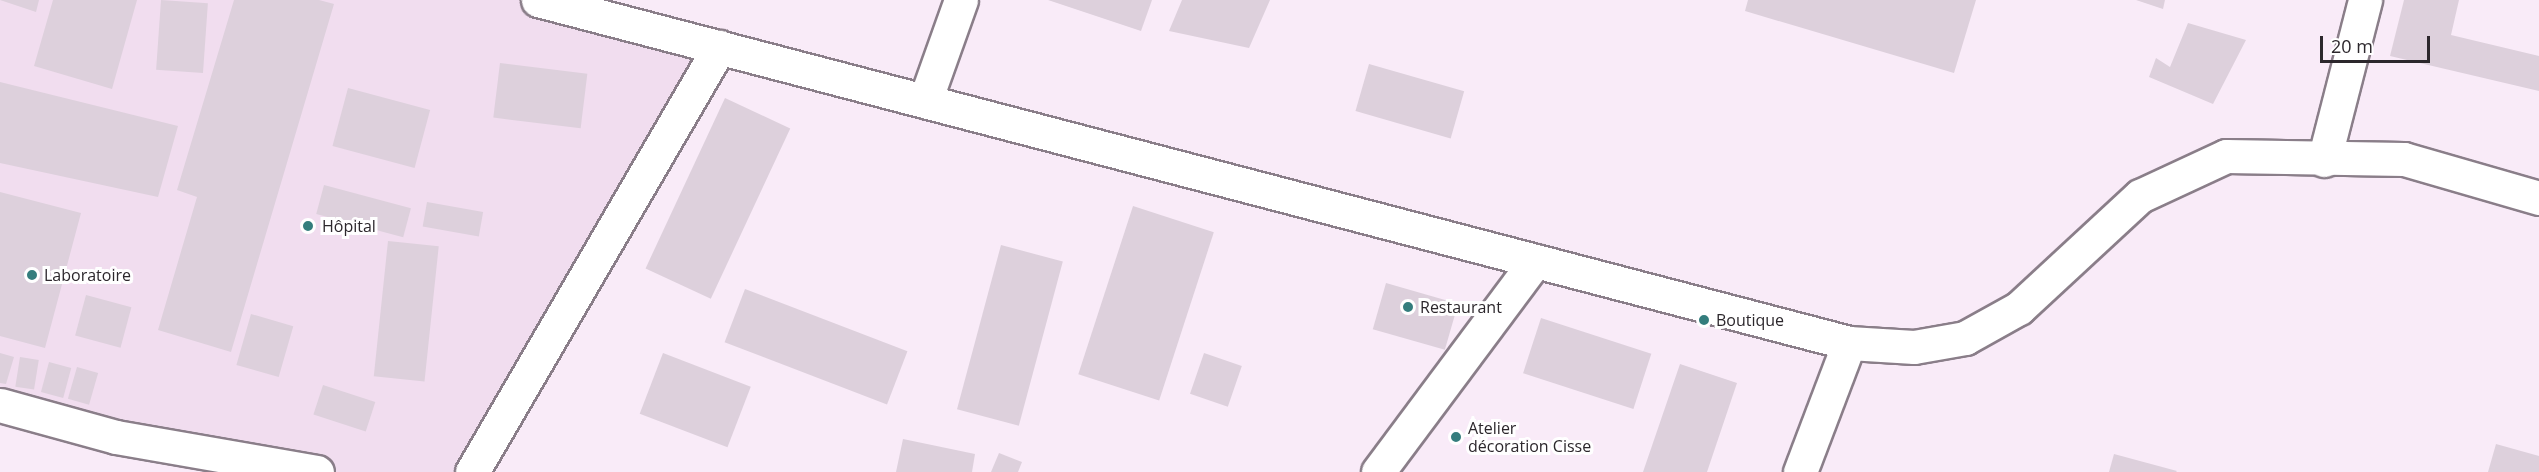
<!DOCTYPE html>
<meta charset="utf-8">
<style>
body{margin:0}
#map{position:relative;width:2539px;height:472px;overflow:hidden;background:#f9ebf8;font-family:"Open Sans",sans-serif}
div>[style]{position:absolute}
.built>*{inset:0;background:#f1ddef}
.building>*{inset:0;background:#ddd0dc;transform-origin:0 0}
.roads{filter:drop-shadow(2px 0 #8a7e89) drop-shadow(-2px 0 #8a7e89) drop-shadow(0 2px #8a7e89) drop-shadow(0 -2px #8a7e89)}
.street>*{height:33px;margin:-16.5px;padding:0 16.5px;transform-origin:16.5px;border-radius:16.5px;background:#fff}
.secondary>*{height:33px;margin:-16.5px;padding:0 16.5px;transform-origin:16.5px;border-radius:16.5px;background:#fff}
.dots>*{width:16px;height:16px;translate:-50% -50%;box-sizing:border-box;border:3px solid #fff;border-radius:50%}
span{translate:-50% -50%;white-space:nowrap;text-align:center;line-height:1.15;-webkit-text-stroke:6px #fff;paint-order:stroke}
.poi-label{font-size:16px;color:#2c272c}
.left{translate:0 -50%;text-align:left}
.scale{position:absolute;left:2320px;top:36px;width:110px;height:27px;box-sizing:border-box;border:3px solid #2c272c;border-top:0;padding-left:8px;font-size:18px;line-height:21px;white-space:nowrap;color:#2c272c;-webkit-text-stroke:4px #fff;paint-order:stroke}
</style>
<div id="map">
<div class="built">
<div style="clip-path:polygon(0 0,538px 0,719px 47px,472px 472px,317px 472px,0 405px)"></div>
</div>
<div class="building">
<div style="clip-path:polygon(0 0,39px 0,36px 12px)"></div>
<div style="clip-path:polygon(53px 0,137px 0,112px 89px,34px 66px)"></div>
<div style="left:161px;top:0;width:47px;height:70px;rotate:4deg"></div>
<div style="clip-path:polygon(234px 0,319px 0,334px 4px,231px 352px,158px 330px,197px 197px,177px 190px)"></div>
<div style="clip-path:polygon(1048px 0,1152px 0,1141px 31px)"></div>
<div style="clip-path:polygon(1182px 0,1270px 0,1249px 48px,1169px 31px)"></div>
<div style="clip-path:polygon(1748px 0,1976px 0,1954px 73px,1745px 11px)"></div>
<div style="clip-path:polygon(2136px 0,2165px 0,2163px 9px)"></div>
<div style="clip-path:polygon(2404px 0,2459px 0,2451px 35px,2539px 56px,2539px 91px,2390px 56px)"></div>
<div style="clip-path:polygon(2188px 23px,2246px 40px,2213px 104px,2149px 77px,2156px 58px,2170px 67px)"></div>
<div style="left:500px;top:63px;width:88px;height:55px;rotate:7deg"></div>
<div style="left:1369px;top:64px;width:99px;height:49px;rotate:16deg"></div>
<div style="clip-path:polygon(0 82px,178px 126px,158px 197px,0 163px)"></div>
<div style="left:348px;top:88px;width:85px;height:60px;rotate:15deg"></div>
<div style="left:725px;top:98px;width:72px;height:188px;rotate:25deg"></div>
<div style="left:324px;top:185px;width:90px;height:30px;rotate:15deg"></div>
<div style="clip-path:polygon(0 192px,81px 213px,45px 348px,0 336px)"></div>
<div style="left:427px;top:202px;width:57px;height:25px;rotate:10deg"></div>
<div style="left:1133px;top:206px;width:85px;height:177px;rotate:18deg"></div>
<div style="left:388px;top:241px;width:51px;height:136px;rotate:6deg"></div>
<div style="left:1001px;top:245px;width:64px;height:170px;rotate:15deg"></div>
<div style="left:1386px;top:283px;width:75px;height:48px;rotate:16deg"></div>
<div style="left:745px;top:289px;width:174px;height:57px;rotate:21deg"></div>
<div style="left:86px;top:295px;width:47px;height:42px;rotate:15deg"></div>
<div style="left:251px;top:314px;width:44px;height:53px;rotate:16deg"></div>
<div style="left:1541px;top:318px;width:116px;height:58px;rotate:18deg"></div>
<div style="clip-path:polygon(0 353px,14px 357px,6px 384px,0 383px)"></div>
<div style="left:663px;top:353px;width:94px;height:65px;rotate:21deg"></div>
<div style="left:1204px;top:353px;width:40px;height:43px;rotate:19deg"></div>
<div style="left:20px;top:357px;width:19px;height:30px;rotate:9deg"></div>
<div style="left:49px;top:362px;width:23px;height:31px;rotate:15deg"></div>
<div style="clip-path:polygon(1680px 364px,1737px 383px,1707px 472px,1643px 472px)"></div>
<div style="left:77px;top:367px;width:22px;height:33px;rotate:16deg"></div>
<div style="left:323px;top:385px;width:55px;height:31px;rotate:18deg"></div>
<div style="clip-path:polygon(903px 439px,975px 454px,972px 472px,896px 472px)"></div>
<div style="clip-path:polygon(2496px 444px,2539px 456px,2539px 472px,2488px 472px)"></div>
<div style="clip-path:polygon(999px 453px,1022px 462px,1018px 472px,991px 472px)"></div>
<div style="clip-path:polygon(2114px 454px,2177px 471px,2176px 472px,2109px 472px)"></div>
</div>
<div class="roads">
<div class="street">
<div style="left:925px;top:101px;width:107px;rotate:-70.4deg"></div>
<div style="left:0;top:405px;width:120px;rotate:15.4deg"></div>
<div style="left:116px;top:437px;width:204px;rotate:9.9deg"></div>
<div style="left:472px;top:472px;width:492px;rotate:-59.8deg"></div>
<div style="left:1378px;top:472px;width:263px;rotate:-53.3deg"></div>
<div style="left:1800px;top:472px;width:138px;rotate:-69.2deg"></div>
</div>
<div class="secondary">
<div style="left:538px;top:0;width:1355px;rotate:14.66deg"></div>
<div style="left:1849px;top:343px;width:65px;rotate:3.5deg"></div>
<div style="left:1914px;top:347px;width:52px;rotate:-10deg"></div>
<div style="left:1965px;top:338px;width:62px;rotate:-29.1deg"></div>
<div style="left:2019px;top:308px;width:165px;rotate:-42.8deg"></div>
<div style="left:2140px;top:196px;width:95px;rotate:-24.9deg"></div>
<div style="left:2226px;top:156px;width:178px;rotate:1deg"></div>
<div style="left:2404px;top:159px;width:141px;rotate:16.1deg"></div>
<div style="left:2324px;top:160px;width:165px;rotate:-75.6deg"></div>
</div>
</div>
<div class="dots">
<div style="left:308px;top:226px;background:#347d7d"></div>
<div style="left:32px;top:275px;background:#347d7d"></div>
<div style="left:1408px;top:307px;background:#347d7d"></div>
<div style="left:1704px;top:320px;background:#347d7d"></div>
<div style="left:1456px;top:437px;background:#347d7d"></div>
</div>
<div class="poi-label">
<span class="left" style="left:322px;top:226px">Hôpital</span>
<span class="left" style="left:44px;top:275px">Laboratoire</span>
<span class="left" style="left:1420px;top:307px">Restaurant</span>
<span class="left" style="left:1716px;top:320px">Boutique</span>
<span class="left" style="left:1468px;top:437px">Atelier<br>décoration Cisse</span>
</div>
<div class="scale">20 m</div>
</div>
